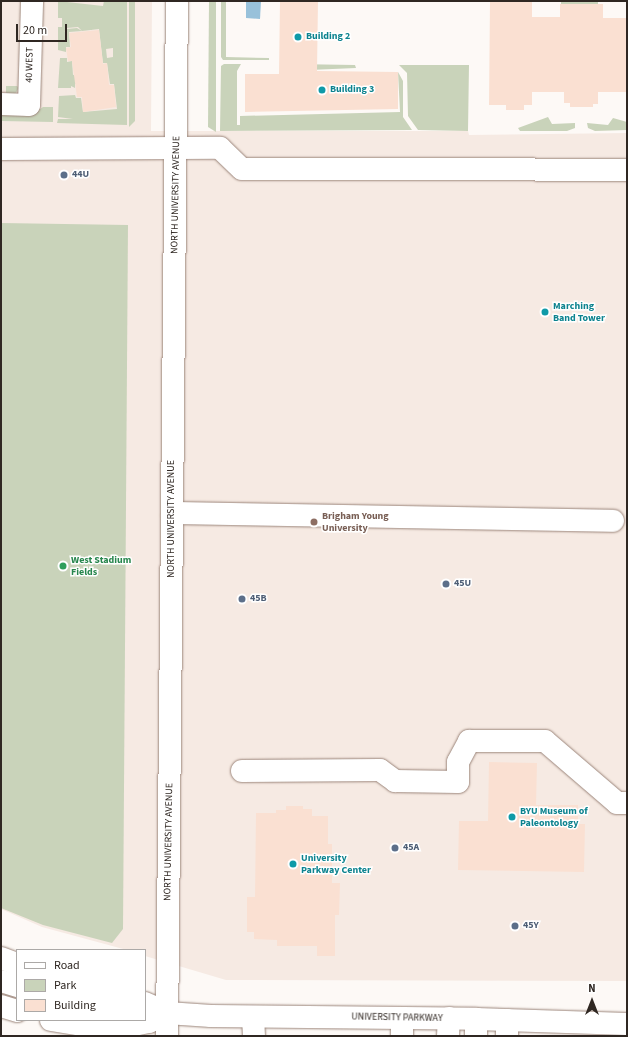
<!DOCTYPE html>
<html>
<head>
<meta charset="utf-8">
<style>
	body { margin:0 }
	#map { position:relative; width:628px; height:1037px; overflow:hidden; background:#fdf9f6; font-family:"Source Sans 3",sans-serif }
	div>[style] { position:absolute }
	.built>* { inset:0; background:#f6eae3 }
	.green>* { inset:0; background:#c9d3ba }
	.water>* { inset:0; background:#98c1da }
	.building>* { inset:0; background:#fae0d2 }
	.roads { filter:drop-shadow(0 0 1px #9c867b) drop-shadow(0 0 1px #9c867b) }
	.minor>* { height:22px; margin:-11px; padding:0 11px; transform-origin:11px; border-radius:11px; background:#fff }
	.major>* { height:22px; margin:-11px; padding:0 11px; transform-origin:11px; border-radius:11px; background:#fff }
	.highway>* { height:22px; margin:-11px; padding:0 11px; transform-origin:11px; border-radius:11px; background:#fff }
	.dots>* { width:11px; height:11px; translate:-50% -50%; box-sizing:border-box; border:2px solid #fff; border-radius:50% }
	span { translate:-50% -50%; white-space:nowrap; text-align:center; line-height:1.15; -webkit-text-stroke:3px #fff; paint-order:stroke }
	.culture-label { font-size:10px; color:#0d838f; font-weight:700 }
	.left { translate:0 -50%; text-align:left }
	.street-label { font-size:10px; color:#2f2722 }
	.service-label { font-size:10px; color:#4e5e75; font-weight:700 }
	.education-label { font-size:10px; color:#785e54; font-weight:700 }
	.leisure-label { font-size:10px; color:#27864d; font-weight:700 }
	.frame { position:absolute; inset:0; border:2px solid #2f2722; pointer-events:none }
	.legend { position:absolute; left:16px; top:949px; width:130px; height:72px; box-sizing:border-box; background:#fff; border:1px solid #aca9a7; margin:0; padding:5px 7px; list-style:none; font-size:12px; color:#2f2722 }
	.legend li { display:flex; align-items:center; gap:8px; height:20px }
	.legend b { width:20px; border:1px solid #aca9a7 }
	.north { position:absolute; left:572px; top:981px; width:40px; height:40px; -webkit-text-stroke:3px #fff; paint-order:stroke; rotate:0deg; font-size:11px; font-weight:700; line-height:16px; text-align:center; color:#2f2722 }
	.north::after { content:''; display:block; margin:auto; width:14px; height:18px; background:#2f2722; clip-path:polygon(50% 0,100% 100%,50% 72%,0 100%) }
	.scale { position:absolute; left:16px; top:24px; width:51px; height:18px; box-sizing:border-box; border:2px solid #2f2722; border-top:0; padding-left:5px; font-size:12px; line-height:14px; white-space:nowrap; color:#2f2722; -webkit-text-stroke:3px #fff; paint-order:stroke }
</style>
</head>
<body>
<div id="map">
	<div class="built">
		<div style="clip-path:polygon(1px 1px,152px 1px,151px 131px,468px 131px,469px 135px,627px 133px,627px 981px,226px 980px,145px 956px,145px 950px,127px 950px,42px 927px,1px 909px)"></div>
	</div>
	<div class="green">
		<div style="clip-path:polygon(evenodd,58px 1px,103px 6px,104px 1px,127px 1px,127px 125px,57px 123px,58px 119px,73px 119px,58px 117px,59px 96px,75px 95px,76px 98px,81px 98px,83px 112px,117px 109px,114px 84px,110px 84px,107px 63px,103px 63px,99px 29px,82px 31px,78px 27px,67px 28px,64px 32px,67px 29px,77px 28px,82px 31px,69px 32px,70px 47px,66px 47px,66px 52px,58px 50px,58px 27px,62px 27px,62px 18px,58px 18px,58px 1px,113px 48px,113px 57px,107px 58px,106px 49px,113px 48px)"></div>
		<div style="clip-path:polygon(129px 1px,135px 1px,135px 121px,129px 127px)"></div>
		<div style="clip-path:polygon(209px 1px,216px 1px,216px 132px,208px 127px)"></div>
		<div style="clip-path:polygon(221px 1px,226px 1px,226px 57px,269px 58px,269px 60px,223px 60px,221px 57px)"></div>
		<div style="clip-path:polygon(561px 1px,598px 1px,598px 4px,561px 4px)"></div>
		<div style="clip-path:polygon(60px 58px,67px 58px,67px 62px,72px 61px,73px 75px,78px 74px,79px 83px,75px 84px,75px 88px,71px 86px,71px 88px,58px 88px)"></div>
		<div style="clip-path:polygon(224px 64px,241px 64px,237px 71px,237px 125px,240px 125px,240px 116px,400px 112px,398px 72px,403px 81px,403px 117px,412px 130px,220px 131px,221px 66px)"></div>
		<div style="clip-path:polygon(293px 64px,355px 65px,356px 68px,286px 71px)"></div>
		<div style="clip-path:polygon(399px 65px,469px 65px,468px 131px,418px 130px,408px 116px,407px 73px)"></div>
		<div style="clip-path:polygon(6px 86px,17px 86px,19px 88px,15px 94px,6px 97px)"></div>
		<div style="clip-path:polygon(43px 107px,53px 107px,53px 122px,1px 121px,1px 115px,32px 115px)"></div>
		<div style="clip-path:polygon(548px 117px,552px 124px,575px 123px,575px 128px,567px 131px,520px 131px,518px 128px)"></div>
		<div style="clip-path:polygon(613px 118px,627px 122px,627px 130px,595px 131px,588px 128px,587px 123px,608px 125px)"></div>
		<div style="clip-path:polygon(1px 223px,128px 225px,123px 929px,112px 943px,43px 925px,1px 908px)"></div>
	</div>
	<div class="water">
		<div style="clip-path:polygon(246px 1px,261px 1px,260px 19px,246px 18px)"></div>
	</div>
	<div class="building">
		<div style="clip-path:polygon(280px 1px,318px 1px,317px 71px,398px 72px,398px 109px,245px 112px,245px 74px,279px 74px)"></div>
		<div style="clip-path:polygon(490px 1px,532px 1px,532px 17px,560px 17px,560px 4px,603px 4px,603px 18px,627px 18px,627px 92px,598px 92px,598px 104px,593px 104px,593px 107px,570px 107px,570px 103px,564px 103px,564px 92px,532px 92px,532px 105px,524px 105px,524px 110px,506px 110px,506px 105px,489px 105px)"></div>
		<div style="clip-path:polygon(99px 30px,103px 64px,107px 63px,109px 85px,114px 85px,116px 107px,83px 112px,82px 97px,77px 97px,72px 61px,68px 61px,66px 48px,71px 47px,69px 33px)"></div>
		<div style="clip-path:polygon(489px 762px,537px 763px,536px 805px,578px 805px,578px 824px,585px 824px,584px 872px,458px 870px,459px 821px,488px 821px)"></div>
		<div style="clip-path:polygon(286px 806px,303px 806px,303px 809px,312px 809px,312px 816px,328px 816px,328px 844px,332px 844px,332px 883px,340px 883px,339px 915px,335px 915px,335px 956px,317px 956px,317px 946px,277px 946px,277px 940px,254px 939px,254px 932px,247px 932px,247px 897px,255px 897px,256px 813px,276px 813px,276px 810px,286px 810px)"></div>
	</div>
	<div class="roads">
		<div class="minor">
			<div style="left:1px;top:104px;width:28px;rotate:2deg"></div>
			<div style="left:29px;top:105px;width:104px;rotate:-88.3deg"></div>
			<div style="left:1px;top:149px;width:219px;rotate:-0.3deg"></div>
			<div style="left:220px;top:148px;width:30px;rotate:44deg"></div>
			<div style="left:242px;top:169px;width:385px;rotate:0.1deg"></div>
			<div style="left:172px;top:513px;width:441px;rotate:1deg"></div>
			<div style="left:242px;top:771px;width:138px;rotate:-0.4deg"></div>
			<div style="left:380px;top:770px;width:19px;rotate:36deg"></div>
			<div style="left:395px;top:781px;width:63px;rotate:0.9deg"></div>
			<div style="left:458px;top:782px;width:20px;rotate:-90deg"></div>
			<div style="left:458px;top:762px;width:24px;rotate:-62deg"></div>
			<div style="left:469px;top:741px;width:76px"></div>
			<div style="left:545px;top:741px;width:95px;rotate:40.7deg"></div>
			<div style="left:617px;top:803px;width:10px"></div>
			<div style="left:1px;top:981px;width:17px;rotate:17deg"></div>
			<div style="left:253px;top:1017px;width:19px;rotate:87deg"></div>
			<div style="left:507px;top:1020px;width:16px;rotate:90deg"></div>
			<div style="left:402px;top:1036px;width:18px;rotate:-90deg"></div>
			<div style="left:448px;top:1036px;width:18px;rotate:-87deg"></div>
			<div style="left:476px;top:1036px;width:17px;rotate:-90deg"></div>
		</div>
		<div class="major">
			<div style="left:1px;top:958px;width:17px;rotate:21deg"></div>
			<div style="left:145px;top:1003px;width:24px;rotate:24deg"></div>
			<div style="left:167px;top:1013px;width:44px;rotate:3.9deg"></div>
			<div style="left:211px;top:1016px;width:265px;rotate:0.6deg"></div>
			<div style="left:476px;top:1019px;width:151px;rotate:1.9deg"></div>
			<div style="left:1px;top:1006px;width:17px;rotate:17deg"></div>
			<div style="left:51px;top:1020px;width:51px;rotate:9.1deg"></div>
			<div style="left:101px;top:1028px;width:19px"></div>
			<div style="left:120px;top:1028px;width:30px;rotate:-12deg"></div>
			<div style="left:149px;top:1022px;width:20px;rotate:-27deg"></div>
		</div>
		<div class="highway">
			<div style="left:167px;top:1036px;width:1035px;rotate:-89.45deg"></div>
		</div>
	</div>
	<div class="dots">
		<div style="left:298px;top:37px;background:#0f9aa8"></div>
		<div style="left:322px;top:90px;background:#0f9aa8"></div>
		<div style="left:64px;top:175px;background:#5c6f8a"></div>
		<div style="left:545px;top:312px;background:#0f9aa8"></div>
		<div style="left:314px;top:522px;background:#8d6e63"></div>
		<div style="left:63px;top:566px;background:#2e9e5b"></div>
		<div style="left:446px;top:584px;background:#5c6f8a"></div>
		<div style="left:242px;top:599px;background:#5c6f8a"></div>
		<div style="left:512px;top:817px;background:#0f9aa8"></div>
		<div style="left:395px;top:848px;background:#5c6f8a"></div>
		<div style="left:293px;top:864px;background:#0f9aa8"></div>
		<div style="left:515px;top:926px;background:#5c6f8a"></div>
	</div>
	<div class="culture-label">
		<span class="left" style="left:306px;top:37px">Building 2</span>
		<span class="left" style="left:330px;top:90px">Building 3</span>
		<span class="left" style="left:553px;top:312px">Marching<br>Band Tower</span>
		<span class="left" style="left:520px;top:817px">BYU Museum of<br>Paleontology</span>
		<span class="left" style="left:301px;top:864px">University<br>Parkway Center</span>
	</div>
	<div class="street-label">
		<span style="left:30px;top:65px;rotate:-89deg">40 WEST</span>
		<span style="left:176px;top:195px;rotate:-89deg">NORTH UNIVERSITY AVENUE</span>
		<span style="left:172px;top:519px;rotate:-90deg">NORTH UNIVERSITY AVENUE</span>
		<span style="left:169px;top:842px;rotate:-89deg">NORTH UNIVERSITY AVENUE</span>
		<span style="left:397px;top:1018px;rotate:1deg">UNIVERSITY PARKWAY</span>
	</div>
	<div class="service-label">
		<span class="left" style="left:72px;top:175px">44U</span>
		<span class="left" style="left:454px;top:584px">45U</span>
		<span class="left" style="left:250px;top:599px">45B</span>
		<span class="left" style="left:403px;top:848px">45A</span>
		<span class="left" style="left:523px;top:926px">45Y</span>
	</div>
	<div class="education-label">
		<span class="left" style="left:322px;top:522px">Brigham Young<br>University</span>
	</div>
	<div class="leisure-label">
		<span class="left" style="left:71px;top:566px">West Stadium<br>Fields</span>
	</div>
	<div class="frame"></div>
	<ul class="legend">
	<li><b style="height:5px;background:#fff"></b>Road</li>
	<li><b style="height:11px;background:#c9d3ba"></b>Park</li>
	<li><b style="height:11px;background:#fae0d2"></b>Building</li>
	</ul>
	<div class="north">N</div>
	<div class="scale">20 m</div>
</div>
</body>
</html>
